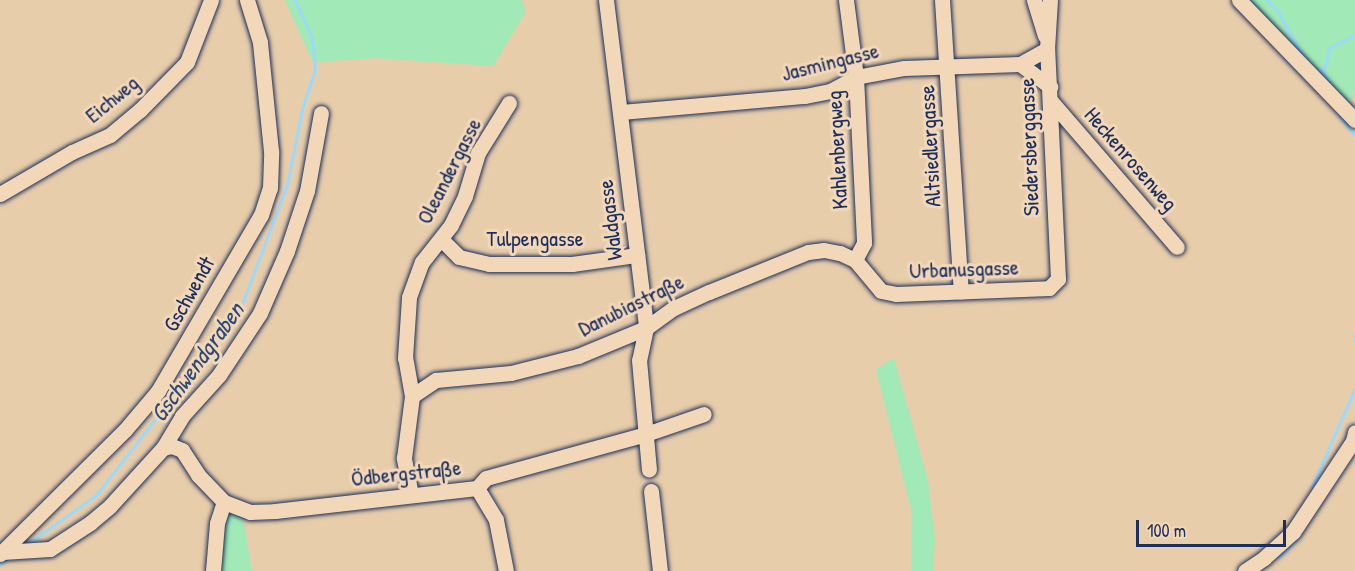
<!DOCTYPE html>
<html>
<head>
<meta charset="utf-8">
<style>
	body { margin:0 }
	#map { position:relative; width:1355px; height:571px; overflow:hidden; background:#e8cdaa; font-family:"Patrick Hand",sans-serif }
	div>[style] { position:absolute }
	.green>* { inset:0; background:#a1e9b7 }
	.stream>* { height:3px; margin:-1.5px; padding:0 1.5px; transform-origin:1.5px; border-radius:1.5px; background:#9adafc }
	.roads { filter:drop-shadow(0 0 2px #1b2f5e) drop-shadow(0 0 2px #1b2f5e) }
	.minor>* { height:15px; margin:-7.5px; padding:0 7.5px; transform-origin:7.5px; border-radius:7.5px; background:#f2d7b9 }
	span { translate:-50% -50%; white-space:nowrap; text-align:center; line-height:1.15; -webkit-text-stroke:6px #f2d7b9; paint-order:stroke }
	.street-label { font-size:22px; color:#1b2f5e }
	.water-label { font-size:24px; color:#2e4976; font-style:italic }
	.scale { position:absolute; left:1136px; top:520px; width:150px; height:27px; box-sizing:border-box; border:3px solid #1b2f5e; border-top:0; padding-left:8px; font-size:18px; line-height:21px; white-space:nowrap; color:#1b2f5e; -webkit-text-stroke:4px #f2d7b9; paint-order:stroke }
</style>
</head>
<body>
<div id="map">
	<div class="green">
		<div style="clip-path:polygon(285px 0,522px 0,526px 11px,493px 66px,378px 58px,313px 62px)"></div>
		<div style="clip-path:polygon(1241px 0,1355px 0,1355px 88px,1349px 111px)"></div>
		<div style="clip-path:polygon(894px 358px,928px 480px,935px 539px,933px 571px,911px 571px,911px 509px,876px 369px)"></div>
		<div style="clip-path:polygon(232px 512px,243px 516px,252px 571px,217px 571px,225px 516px)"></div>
	</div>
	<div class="stream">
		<div style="left:1267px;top:0;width:14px;rotate:45deg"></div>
		<div style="left:1277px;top:10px;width:53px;rotate:60.5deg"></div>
		<div style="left:1321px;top:69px;width:25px;rotate:58deg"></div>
		<div style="left:1324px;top:70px;width:23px;rotate:-77deg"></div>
		<div style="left:1329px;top:48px;width:29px;rotate:-27deg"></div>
		<div style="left:1339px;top:114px;width:27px;rotate:54deg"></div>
		<div style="left:1355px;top:334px;width:7px;rotate:90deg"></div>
		<div style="left:1312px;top:486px;width:107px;rotate:-66.3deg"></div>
		<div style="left:26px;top:545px;width:86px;rotate:-35.5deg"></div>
		<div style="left:96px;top:495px;width:232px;rotate:-52deg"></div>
		<div style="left:239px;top:312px;width:136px;rotate:-69.3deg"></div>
		<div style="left:287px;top:185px;width:77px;rotate:-78.8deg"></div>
		<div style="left:302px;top:109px;width:41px;rotate:-71.6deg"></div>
		<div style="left:315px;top:70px;width:32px;rotate:-95deg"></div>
		<div style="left:312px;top:38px;width:42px;rotate:-114.1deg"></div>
		<div style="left:1279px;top:557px;width:27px;rotate:-45deg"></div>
		<div style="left:0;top:564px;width:11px;rotate:-34deg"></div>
	</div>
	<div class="roads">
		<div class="minor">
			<div style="left:606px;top:0;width:330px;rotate:83deg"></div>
			<div style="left:646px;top:328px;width:33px;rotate:102deg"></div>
			<div style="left:639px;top:360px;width:110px;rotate:84.8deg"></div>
			<div style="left:846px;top:0;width:78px;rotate:82.6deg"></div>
			<div style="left:856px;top:77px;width:166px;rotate:87.2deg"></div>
			<div style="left:864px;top:243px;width:19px;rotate:118deg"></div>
			<div style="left:942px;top:0;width:292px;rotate:86.3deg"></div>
			<div style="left:1034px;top:0;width:37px;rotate:73deg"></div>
			<div style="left:1239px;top:0;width:167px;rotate:46deg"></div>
			<div style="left:1020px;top:64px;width:38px;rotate:37deg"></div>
			<div style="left:1050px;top:100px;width:194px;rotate:49.2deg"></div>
			<div style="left:621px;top:112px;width:185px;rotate:-5deg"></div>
			<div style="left:805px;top:96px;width:25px;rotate:-11deg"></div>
			<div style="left:830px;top:91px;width:30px;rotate:-28deg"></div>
			<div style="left:856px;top:77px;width:49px;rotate:-10.6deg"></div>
			<div style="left:904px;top:68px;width:116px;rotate:-2deg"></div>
			<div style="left:1020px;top:64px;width:31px;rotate:-29deg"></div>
			<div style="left:0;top:194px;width:83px;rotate:-30.3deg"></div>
			<div style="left:72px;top:152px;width:42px;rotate:-24.1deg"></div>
			<div style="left:110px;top:135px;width:39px;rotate:-40deg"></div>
			<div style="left:140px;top:110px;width:67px;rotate:-45.6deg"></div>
			<div style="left:187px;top:62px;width:66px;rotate:-68.8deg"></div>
			<div style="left:441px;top:239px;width:25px;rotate:45deg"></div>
			<div style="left:459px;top:257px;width:31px;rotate:13deg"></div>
			<div style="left:489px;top:264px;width:83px"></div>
			<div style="left:572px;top:264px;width:66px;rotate:-7.9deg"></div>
			<div style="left:412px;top:396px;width:39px;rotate:-100deg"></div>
			<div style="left:405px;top:358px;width:61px;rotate:-86.2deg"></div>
			<div style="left:409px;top:297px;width:37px;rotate:-70deg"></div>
			<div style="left:422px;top:262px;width:47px;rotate:-51.9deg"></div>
			<div style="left:451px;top:225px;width:32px;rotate:-64deg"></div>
			<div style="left:465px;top:196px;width:45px;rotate:-73.2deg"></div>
			<div style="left:478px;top:153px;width:59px;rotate:-58.2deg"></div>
			<div style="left:163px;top:448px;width:9px;rotate:-13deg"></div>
			<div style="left:172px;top:446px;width:11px;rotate:22deg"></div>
			<div style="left:182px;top:450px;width:30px;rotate:57deg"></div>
			<div style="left:198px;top:475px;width:37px;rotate:46deg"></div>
			<div style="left:224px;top:502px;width:28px;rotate:21deg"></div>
			<div style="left:250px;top:512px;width:25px;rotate:-2deg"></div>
			<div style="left:275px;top:511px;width:203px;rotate:-6.5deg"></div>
			<div style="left:477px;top:488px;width:13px;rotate:-48deg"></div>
			<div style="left:486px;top:478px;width:166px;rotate:-15.4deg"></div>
			<div style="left:646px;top:434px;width:61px;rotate:-19deg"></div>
			<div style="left:477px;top:488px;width:37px;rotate:59deg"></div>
			<div style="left:496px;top:520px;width:52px;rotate:78.9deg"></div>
			<div style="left:651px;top:491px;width:81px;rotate:83.6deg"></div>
			<div style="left:411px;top:495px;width:38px;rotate:-101deg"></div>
			<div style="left:404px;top:458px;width:63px;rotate:-82.6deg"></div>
			<div style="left:412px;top:396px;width:29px;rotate:-34deg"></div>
			<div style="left:436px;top:380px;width:75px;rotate:-5.3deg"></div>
			<div style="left:511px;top:373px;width:69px;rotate:-14.2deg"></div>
			<div style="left:578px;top:356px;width:74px;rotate:-22.4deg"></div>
			<div style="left:646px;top:328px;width:34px;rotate:-36deg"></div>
			<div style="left:674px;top:308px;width:38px;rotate:-25deg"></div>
			<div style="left:709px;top:292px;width:107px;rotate:-22deg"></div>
			<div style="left:808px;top:252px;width:16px;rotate:-7deg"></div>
			<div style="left:824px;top:250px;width:16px;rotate:11deg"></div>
			<div style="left:840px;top:253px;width:17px;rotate:25deg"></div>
			<div style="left:855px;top:260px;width:40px;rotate:50deg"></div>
			<div style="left:881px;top:291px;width:15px;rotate:11deg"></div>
			<div style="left:896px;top:294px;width:153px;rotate:-2.2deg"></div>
			<div style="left:1049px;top:288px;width:13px;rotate:-45deg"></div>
			<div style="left:1058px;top:279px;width:230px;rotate:-92.7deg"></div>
			<div style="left:1047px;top:49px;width:49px;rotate:-86.5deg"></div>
			<div style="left:2px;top:552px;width:48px;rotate:-3.6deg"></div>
			<div style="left:50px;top:549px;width:48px;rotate:-33deg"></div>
			<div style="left:90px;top:523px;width:26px;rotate:-40deg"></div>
			<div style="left:110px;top:506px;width:79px;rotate:-47.6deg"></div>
			<div style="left:163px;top:448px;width:37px;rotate:-59deg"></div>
			<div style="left:182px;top:416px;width:55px;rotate:-47.9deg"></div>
			<div style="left:219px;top:375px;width:74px;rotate:-56.5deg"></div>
			<div style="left:260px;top:313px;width:68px;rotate:-66.5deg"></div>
			<div style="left:287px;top:251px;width:63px;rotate:-71.6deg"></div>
			<div style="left:307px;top:191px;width:79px;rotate:-79.8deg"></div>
			<div style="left:0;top:554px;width:176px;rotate:-44.8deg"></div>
			<div style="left:125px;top:430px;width:51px;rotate:-49.8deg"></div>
			<div style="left:158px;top:391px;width:204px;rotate:-59.7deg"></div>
			<div style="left:261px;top:215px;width:28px;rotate:-72deg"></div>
			<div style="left:270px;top:188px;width:37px;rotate:-88deg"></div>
			<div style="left:271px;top:151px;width:110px;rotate:-95.8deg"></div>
			<div style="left:260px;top:42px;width:44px;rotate:-107.2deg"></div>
			<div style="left:213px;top:571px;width:48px;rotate:-85.2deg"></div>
			<div style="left:217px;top:523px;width:22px;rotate:-72deg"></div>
			<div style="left:1245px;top:571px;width:23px;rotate:-34deg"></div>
			<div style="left:1264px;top:558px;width:39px;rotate:-42deg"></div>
			<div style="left:1293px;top:532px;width:109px;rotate:-56.6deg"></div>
			<div style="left:1353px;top:441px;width:9px;rotate:-77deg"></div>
		</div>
	</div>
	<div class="street-label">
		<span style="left:830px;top:62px;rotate:-14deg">Jasmingasse</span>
		<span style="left:112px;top:99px;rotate:-39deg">Eichweg</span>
		<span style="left:930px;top:146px;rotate:-93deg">Altsiedlergasse</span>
		<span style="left:1029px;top:147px;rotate:-92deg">Siedersberggasse</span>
		<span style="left:837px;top:150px;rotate:-93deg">Kahlenbergweg</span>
		<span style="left:1131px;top:159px;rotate:49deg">Heckenrosenweg</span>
		<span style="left:449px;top:171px;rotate:-63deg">Oleandergasse</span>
		<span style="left:610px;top:220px;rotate:-97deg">Waldgasse</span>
		<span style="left:535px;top:239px">Tulpengasse</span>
		<span style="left:964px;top:269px;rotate:-2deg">Urbanusgasse</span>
		<span style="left:189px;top:294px;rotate:-61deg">Gschwendt</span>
		<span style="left:631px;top:305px;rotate:-26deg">Danubiastraße</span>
		<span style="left:406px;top:473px;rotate:-6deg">Ödbergstraße</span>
	</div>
	<div class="water-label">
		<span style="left:197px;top:362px;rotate:-54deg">Gschwendgraben</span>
	</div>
	<div class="scale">100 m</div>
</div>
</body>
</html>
